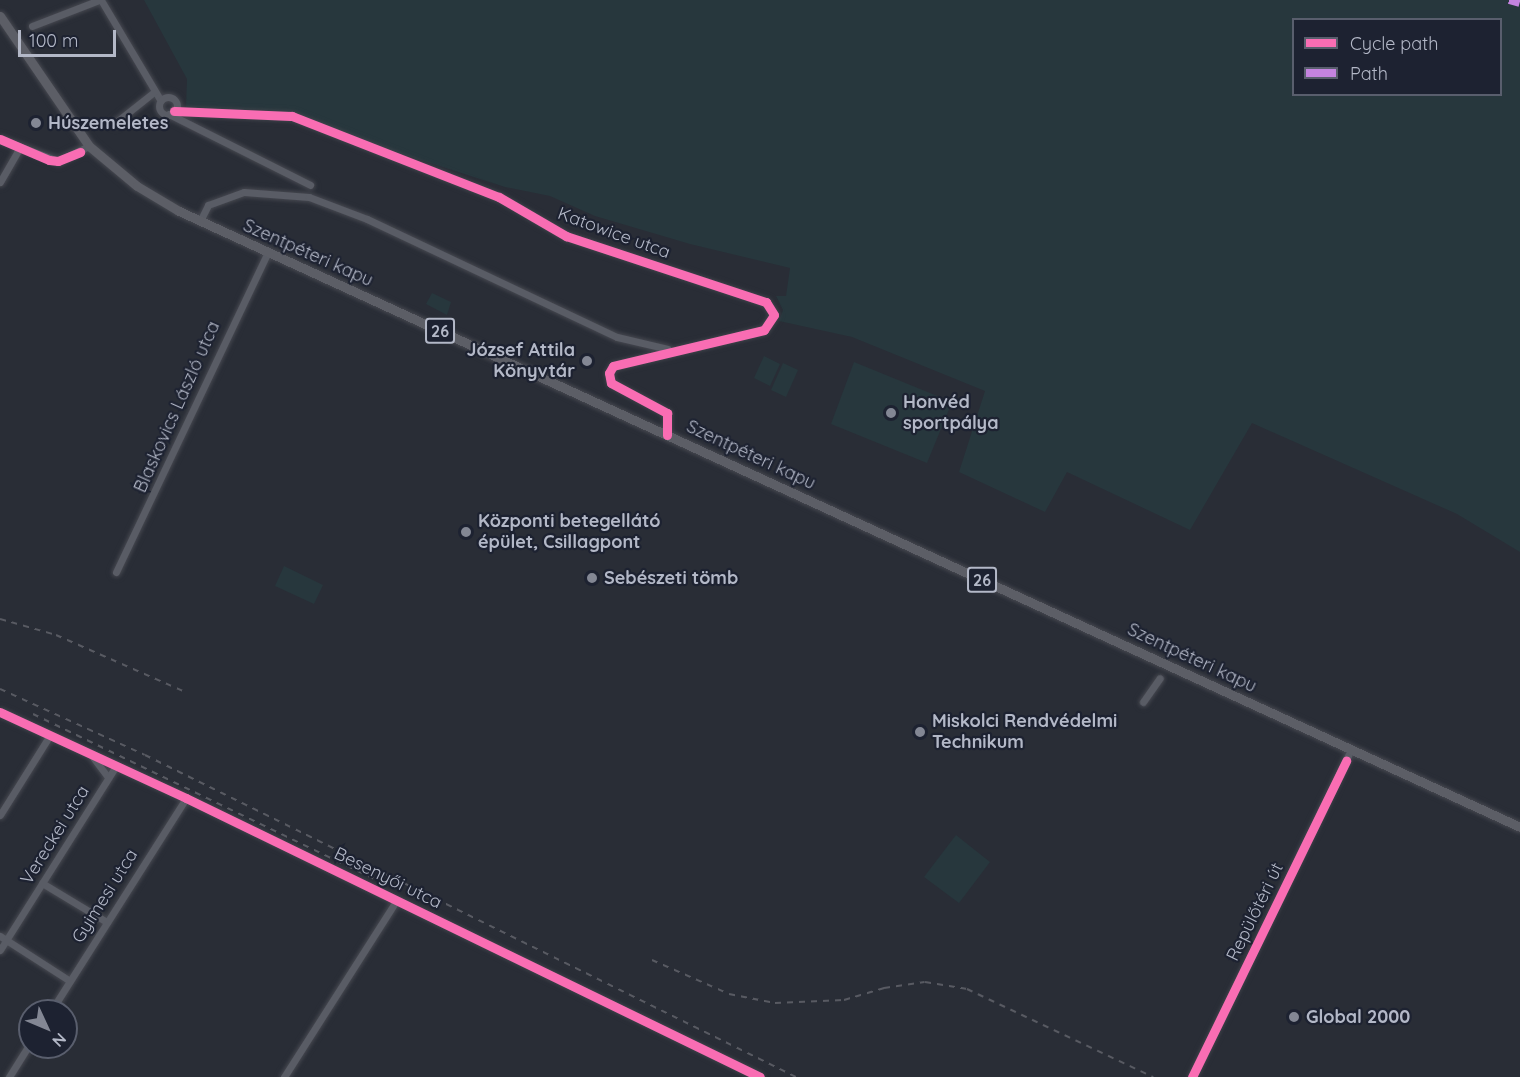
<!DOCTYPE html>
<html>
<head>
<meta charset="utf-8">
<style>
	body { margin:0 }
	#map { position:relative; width:1520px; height:1077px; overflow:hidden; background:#292d36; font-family:Quicksand,sans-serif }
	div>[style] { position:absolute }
	.green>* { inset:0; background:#27373d }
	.roads { filter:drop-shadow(0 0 2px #464850) drop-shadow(0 0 2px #464850) }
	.minor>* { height:7px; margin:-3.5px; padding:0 3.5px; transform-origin:3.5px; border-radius:3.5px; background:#595c65 }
	.minor>.ring { margin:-3.5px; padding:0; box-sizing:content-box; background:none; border:7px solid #595c65; border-radius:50% }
	.major>* { height:9px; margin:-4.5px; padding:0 4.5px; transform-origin:4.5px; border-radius:4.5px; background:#5c5e66 }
	.rail>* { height:2px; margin-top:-1px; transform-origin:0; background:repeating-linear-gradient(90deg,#585a62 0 6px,transparent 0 12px) }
	.quiet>* { height:8px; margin-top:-4px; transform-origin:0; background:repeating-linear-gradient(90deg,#c483df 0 15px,transparent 0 23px) }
	.cycleway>* { height:9px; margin:-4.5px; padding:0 4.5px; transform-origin:4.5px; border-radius:4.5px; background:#f96db3 }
	.dots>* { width:16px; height:16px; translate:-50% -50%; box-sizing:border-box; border:3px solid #1d2231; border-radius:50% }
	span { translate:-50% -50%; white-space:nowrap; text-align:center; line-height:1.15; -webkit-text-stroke:4.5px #1d2231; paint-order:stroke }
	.shield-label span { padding:2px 4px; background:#1d2231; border:2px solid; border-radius:4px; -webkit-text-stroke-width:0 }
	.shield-label { font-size:16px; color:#b3b8c7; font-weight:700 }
	.poi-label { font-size:18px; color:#b3b8c7; font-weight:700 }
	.left { translate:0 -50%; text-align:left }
	.right { translate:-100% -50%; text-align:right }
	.street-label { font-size:18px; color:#b3b8c7 }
	.legend { position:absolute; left:1292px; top:18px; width:210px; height:78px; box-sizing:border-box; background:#1d2231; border:2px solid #595e6d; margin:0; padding:8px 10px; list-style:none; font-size:18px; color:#b3b8c7 }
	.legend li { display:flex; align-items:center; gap:12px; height:30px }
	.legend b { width:30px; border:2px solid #595e6d }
	.north { position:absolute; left:18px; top:999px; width:60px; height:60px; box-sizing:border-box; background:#1d2231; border:2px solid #595e6d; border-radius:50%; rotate:134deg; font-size:16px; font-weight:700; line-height:24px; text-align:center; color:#b3b8c7 }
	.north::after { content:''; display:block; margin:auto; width:21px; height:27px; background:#838794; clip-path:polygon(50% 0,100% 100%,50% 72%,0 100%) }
	.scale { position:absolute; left:18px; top:30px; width:98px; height:27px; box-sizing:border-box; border:3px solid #b3b8c7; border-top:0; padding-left:8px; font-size:18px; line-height:21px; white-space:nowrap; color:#b3b8c7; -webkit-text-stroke:4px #1d2231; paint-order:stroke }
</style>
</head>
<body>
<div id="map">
	<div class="green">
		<div style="clip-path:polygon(evenodd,144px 0,1520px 0,1520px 552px,1457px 514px,1252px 423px,1190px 530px,1067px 472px,1045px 512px,959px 472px,985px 391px,852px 337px,779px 321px,783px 310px,776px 296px,786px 296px,790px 268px,690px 244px,595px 216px,550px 196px,505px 187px,265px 110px,186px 107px,187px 79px,144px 0,1294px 20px,1500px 20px,1500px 94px,1294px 94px,1294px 20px)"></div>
		<div style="clip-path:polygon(432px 293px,451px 302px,447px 315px,426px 304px)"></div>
		<div style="clip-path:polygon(764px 356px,780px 364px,770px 386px,754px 378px)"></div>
		<div style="clip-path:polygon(854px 362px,952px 402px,927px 463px,831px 424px)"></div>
		<div style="clip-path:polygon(783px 363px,798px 370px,786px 397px,771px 390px)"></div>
		<div style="clip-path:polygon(284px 566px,323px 585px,314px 604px,275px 586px)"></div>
		<div style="clip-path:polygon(956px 835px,990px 862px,959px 903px,924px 877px)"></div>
	</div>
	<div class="roads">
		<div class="minor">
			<div style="left:101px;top:0;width:117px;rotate:59.3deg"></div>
			<div style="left:32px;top:26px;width:72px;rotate:-21.2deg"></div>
			<div class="ring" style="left:159px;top:97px;width:11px;height:11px"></div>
			<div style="left:174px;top:111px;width:118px;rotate:2.4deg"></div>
			<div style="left:292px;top:116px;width:222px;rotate:21.4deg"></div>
			<div style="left:499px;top:197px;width:78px;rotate:30.2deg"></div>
			<div style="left:566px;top:236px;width:211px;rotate:18.3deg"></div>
			<div style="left:766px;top:302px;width:15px;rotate:58deg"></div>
			<div style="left:774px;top:315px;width:18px;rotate:124deg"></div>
			<div style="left:764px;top:330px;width:155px;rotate:166.6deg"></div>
			<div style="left:613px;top:366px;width:8px;rotate:120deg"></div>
			<div style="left:609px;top:373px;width:10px;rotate:79deg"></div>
			<div style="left:611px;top:383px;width:64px;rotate:28.2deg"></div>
			<div style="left:667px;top:413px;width:22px;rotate:90deg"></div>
			<div style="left:169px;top:114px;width:158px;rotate:26.7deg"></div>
			<div style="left:115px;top:123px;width:50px;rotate:-38.5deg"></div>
			<div style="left:0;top:139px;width:62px;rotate:20.8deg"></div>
			<div style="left:58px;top:161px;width:34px;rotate:-26deg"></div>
			<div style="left:0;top:182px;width:38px;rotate:-60deg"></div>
			<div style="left:200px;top:221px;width:18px;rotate:-63deg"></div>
			<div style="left:208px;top:205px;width:38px;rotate:-20deg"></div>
			<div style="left:244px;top:192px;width:65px;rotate:4.4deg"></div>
			<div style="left:309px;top:197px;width:62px;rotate:20.8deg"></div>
			<div style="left:367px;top:219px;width:276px;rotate:25.3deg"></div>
			<div style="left:617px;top:337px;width:52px;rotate:13.2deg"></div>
			<div style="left:116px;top:572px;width:352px;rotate:-64.6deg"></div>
			<div style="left:1143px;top:702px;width:29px;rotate:-55deg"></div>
			<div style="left:0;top:712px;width:205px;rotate:24.8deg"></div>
			<div style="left:186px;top:798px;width:638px;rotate:25.92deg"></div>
			<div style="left:92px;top:756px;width:26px;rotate:53deg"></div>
			<div style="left:0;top:815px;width:94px;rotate:-58deg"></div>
			<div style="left:42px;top:883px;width:76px;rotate:31deg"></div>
			<div style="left:0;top:936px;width:83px;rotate:32.7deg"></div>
			<div style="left:0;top:950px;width:218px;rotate:-57.8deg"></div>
			<div style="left:51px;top:1011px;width:252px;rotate:-57.6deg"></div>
			<div style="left:9px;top:1077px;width:40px;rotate:-58deg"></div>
			<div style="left:284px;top:1077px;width:209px;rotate:-57.5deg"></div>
			<div style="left:1192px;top:1077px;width:364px;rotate:-64.1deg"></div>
		</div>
		<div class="major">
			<div style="left:0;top:16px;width:158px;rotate:55.6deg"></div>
			<div style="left:89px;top:146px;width:62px;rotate:39.8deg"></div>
			<div style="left:137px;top:186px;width:49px;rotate:30.8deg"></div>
			<div style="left:179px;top:211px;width:1476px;rotate:24.67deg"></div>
		</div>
	</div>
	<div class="rail">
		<div style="left:0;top:619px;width:58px;rotate:15.9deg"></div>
		<div style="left:56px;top:635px;width:141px;rotate:23.8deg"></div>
		<div style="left:0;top:689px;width:159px;rotate:24.5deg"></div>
		<div style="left:145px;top:755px;width:726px;rotate:26.32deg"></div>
		<div style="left:33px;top:714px;width:392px;rotate:25.8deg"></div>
		<div style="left:652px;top:960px;width:84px;rotate:23.8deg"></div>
		<div style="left:729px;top:994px;width:47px;rotate:11.1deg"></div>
		<div style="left:775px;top:1003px;width:69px;rotate:-2.5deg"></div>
		<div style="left:844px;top:1000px;width:42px;rotate:-16.7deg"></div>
		<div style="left:884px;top:988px;width:41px;rotate:-8.3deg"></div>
		<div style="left:925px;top:982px;width:43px;rotate:9.5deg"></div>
		<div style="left:967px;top:989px;width:206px;rotate:25.3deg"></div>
	</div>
	<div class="quiet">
		<div style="left:1509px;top:0;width:11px;rotate:15deg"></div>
	</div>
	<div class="cycleway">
		<div style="left:174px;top:111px;width:118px;rotate:2.4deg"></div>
		<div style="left:292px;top:116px;width:222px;rotate:21.4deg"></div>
		<div style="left:499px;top:197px;width:78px;rotate:30.2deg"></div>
		<div style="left:566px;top:236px;width:211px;rotate:18.3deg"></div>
		<div style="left:766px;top:302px;width:15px;rotate:58deg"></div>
		<div style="left:774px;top:315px;width:18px;rotate:124deg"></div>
		<div style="left:764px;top:330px;width:155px;rotate:166.6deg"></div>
		<div style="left:613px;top:366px;width:8px;rotate:120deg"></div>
		<div style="left:609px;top:373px;width:10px;rotate:79deg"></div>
		<div style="left:611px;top:383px;width:64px;rotate:28.2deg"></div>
		<div style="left:667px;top:413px;width:22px;rotate:90deg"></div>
		<div style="left:0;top:139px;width:53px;rotate:23.2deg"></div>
		<div style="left:49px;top:160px;width:9px;rotate:6deg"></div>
		<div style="left:58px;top:161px;width:24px;rotate:-22deg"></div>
		<div style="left:0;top:712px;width:205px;rotate:24.8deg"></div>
		<div style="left:186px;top:798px;width:638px;rotate:25.92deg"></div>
		<div style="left:1192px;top:1077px;width:352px;rotate:-64deg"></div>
	</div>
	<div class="dots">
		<div style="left:36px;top:123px;background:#838794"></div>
		<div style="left:587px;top:361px;background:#838794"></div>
		<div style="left:891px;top:413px;background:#838794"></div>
		<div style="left:466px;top:532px;background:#838794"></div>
		<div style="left:592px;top:578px;background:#838794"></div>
		<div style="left:920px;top:732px;background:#838794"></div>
		<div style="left:1294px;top:1017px;background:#838794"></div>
	</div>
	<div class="shield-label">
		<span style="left:440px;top:331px">26</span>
		<span style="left:982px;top:580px">26</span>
	</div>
	<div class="poi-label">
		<span class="left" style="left:48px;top:123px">Húszemeletes</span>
		<span class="right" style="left:575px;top:361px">József Attila<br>Könyvtár</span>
		<span class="left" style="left:903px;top:413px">Honvéd<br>sportpálya</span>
		<span class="left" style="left:478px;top:532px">Központi betegellátó<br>épület, Csillagpont</span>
		<span class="left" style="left:604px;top:578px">Sebészeti tömb</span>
		<span class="left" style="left:932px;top:732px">Miskolci Rendvédelmi<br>Technikum</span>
		<span class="left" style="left:1306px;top:1017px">Global 2000</span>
	</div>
	<div class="street-label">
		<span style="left:614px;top:233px;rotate:20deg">Katowice utca</span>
		<span style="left:308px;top:253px;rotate:24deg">Szentpéteri kapu</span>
		<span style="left:177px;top:407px;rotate:-66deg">Blaskovics László utca</span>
		<span style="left:751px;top:455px;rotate:25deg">Szentpéteri kapu</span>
		<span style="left:1192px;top:658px;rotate:25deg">Szentpéteri kapu</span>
		<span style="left:55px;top:835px;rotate:-58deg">Vereckei utca</span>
		<span style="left:388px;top:878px;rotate:26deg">Besenyői utca</span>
		<span style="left:105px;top:896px;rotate:-58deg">Gyimesi utca</span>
		<span style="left:1255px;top:912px;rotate:-64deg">Repülőtéri út</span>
	</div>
	<ul class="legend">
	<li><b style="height:8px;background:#f96db3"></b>Cycle path</li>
	<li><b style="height:8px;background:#c483df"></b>Path</li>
	</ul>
	<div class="north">N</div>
	<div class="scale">100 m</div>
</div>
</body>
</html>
